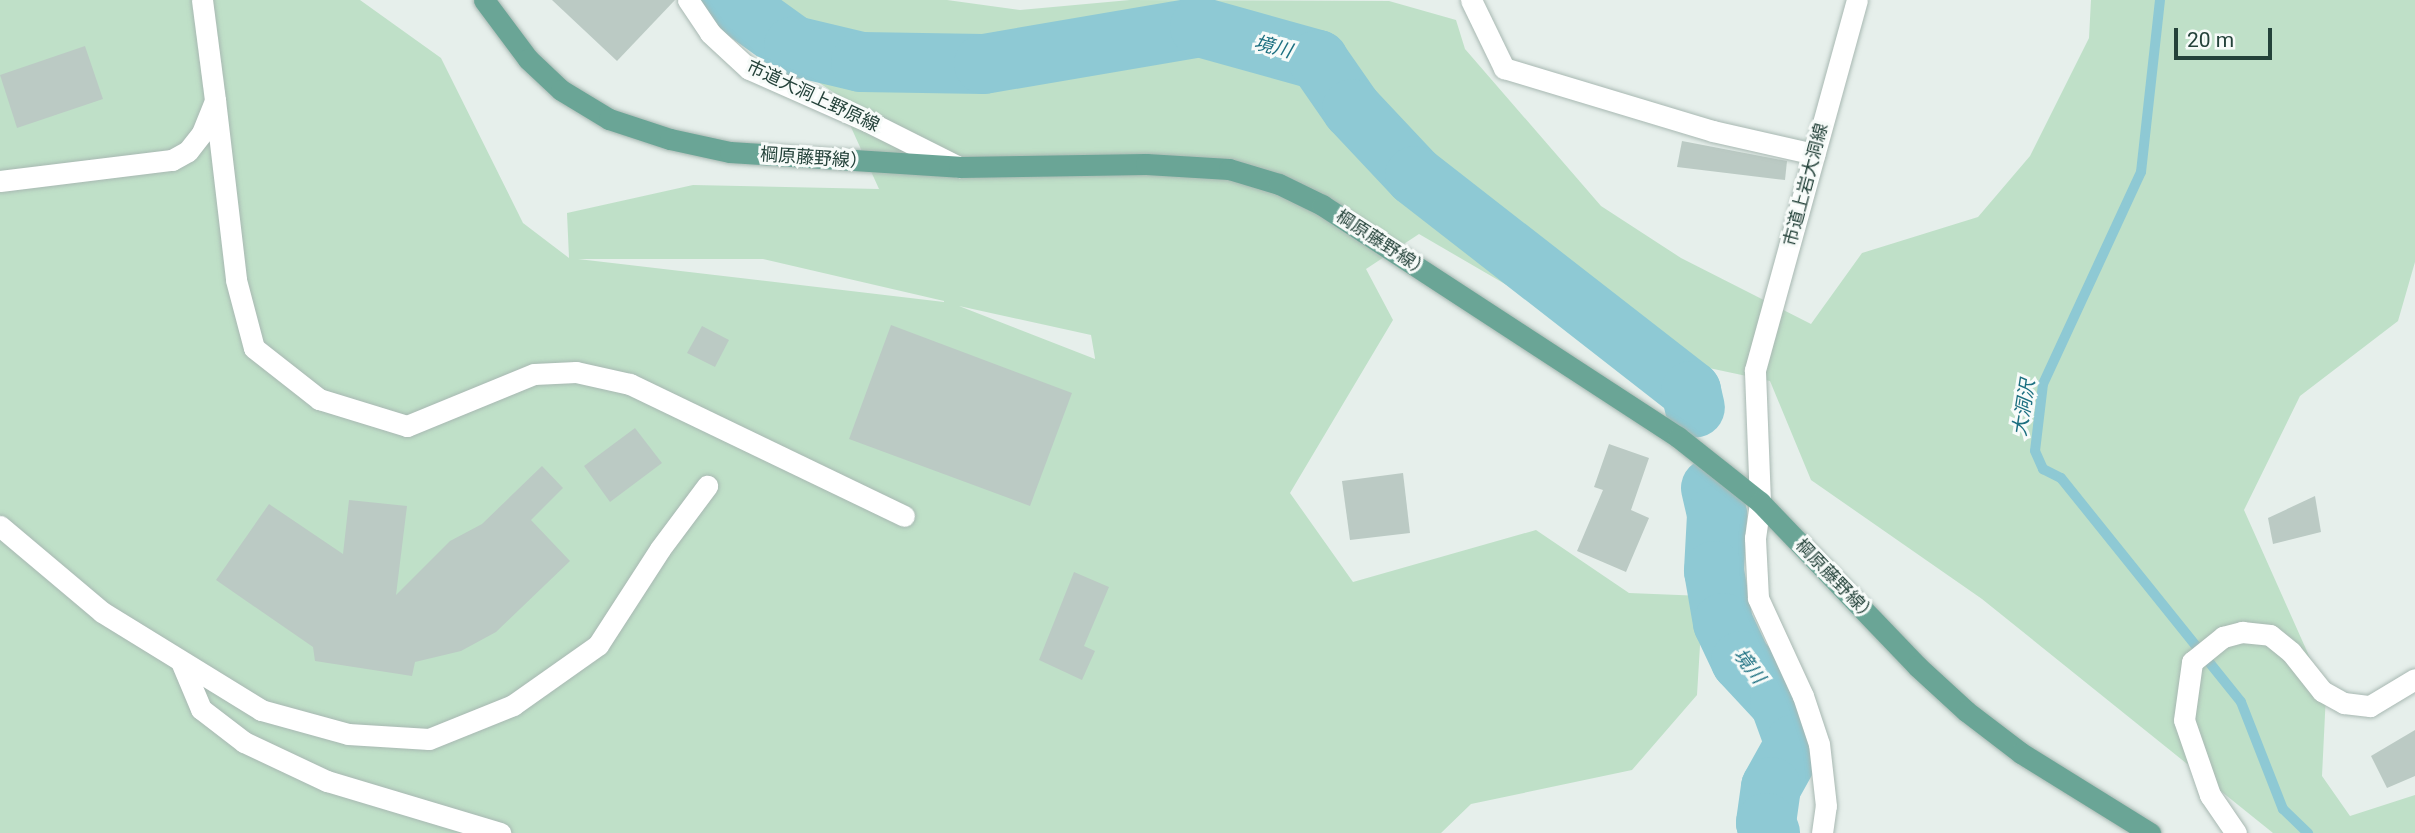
<!DOCTYPE html>
<html>
<head>
<meta charset="utf-8">
<style>
	body { margin:0 }
	#map { position:relative; width:2415px; height:833px; overflow:hidden; background:#e6efeb; font-family:Roboto,"Noto Sans JP",sans-serif }
	div>[style] { position:absolute }
	.green>* { inset:0; background:#bfe0c8 }
	.stream>* { height:10px; margin:-5px; padding:0 5px; transform-origin:5px; border-radius:5px; background:#8ec9d4 }
	.river>* { height:60px; margin:-30px; padding:0 30px; transform-origin:30px; border-radius:30px; background:#8ec9d4 }
	.building>* { inset:0; background:#bbcac4 }
	.roads { filter:drop-shadow(0 0 2px #a8b8b2) drop-shadow(0 0 2px #a8b8b2) }
	.minor>* { height:21px; margin:-10.5px; padding:0 10.5px; transform-origin:10.5px; border-radius:10.5px; background:#fff }
	.major>* { height:21px; margin:-10.5px; padding:0 10.5px; transform-origin:10.5px; border-radius:10.5px; background:#6aa596 }
	span { translate:-50% -50%; white-space:nowrap; text-align:center; line-height:1.15; -webkit-text-stroke:6px #f7fbf9; paint-order:stroke }
	.street-label { font-size:18px; color:#24423a }
	.water-label { font-size:19px; color:#1c6f80; font-style:italic }
	.scale { position:absolute; left:2174px; top:28px; width:98px; height:32px; box-sizing:border-box; border:4px solid #24423a; border-top:0; padding-left:9px; font-size:21px; line-height:24px; white-space:nowrap; color:#24423a; -webkit-text-stroke:5px #f7fbf9; paint-order:stroke }
</style>
</head>
<body>
<div id="map">
	<div class="green">
		<div style="clip-path:polygon(evenodd,0 0,360px 0,441px 58px,523px 223px,569px 258px,567px 213px,693px 185px,879px 189px,836px 94px,695px 0,947px 0,1020px 10px,1130px 0,1389px 1px,1456px 20px,1465px 49px,1601px 206px,1681px 258px,1811px 324px,1862px 253px,1978px 217px,2030px 156px,2089px 38px,2091px 0,2415px 0,2415px 262px,2398px 321px,2300px 396px,2244px 510px,2326px 694px,2322px 776px,2350px 816px,2415px 795px,2415px 833px,2273px 833px,1982px 599px,1811px 480px,1770px 381px,1615px 348px,1419px 234px,1366px 269px,1393px 320px,1290px 493px,1353px 582px,1536px 530px,1629px 593px,1703px 596px,1697px 695px,1632px 770px,1471px 804px,1441px 833px,0 833px,0 0,763px 259px,944px 301px,944px 302px,578px 259px,763px 259px,0 0,959px 306px,1091px 335px,1095px 358px,1095px 359px,959px 306px)"></div>
	</div>
	<div class="stream">
		<div style="left:2160px;top:0;width:173px;rotate:96.3deg"></div>
		<div style="left:2141px;top:172px;width:234px;rotate:114.8deg"></div>
		<div style="left:2043px;top:384px;width:67px;rotate:96.8deg"></div>
		<div style="left:2035px;top:451px;width:20px;rotate:66deg"></div>
		<div style="left:2043px;top:469px;width:20px;rotate:27deg"></div>
		<div style="left:2061px;top:478px;width:287px;rotate:51.2deg"></div>
		<div style="left:2241px;top:702px;width:115px;rotate:68.6deg"></div>
		<div style="left:2283px;top:809px;width:35px;rotate:44deg"></div>
	</div>
	<div class="river">
		<div style="left:730px;top:0;width:79px;rotate:35.7deg"></div>
		<div style="left:794px;top:46px;width:69px;rotate:13.4deg"></div>
		<div style="left:861px;top:62px;width:123px;rotate:0.9deg"></div>
		<div style="left:984px;top:64px;width:219px;rotate:-9.7deg"></div>
		<div style="left:1200px;top:27px;width:123px;rotate:15.6deg"></div>
		<div style="left:1318px;top:60px;width:60px;rotate:55.2deg"></div>
		<div style="left:1352px;top:109px;width:92px;rotate:46.8deg"></div>
		<div style="left:1415px;top:176px;width:350px;rotate:37.9deg"></div>
		<div style="left:1691px;top:391px;width:17px;rotate:77deg"></div>
		<div style="left:1711px;top:488px;width:28px;rotate:77deg"></div>
		<div style="left:1717px;top:515px;width:56px;rotate:93.1deg"></div>
		<div style="left:1714px;top:571px;width:53px;rotate:80.2deg"></div>
		<div style="left:1723px;top:623px;width:42px;rotate:64.7deg"></div>
		<div style="left:1741px;top:661px;width:57px;rotate:47.1deg"></div>
		<div style="left:1780px;top:703px;width:44px;rotate:69.9deg"></div>
		<div style="left:1795px;top:744px;width:49px;rotate:119.2deg"></div>
		<div style="left:1771px;top:787px;width:36px;rotate:98deg"></div>
		<div style="left:1766px;top:823px;width:11px;rotate:68deg"></div>
	</div>
	<div class="building">
		<div style="clip-path:polygon(552px 0,675px 0,617px 61px)"></div>
		<div style="clip-path:polygon(85px 46px,103px 99px,17px 128px,0 75px)"></div>
		<div style="clip-path:polygon(1682px 141px,1787px 161px,1785px 180px,1677px 167px)"></div>
		<div style="clip-path:polygon(891px 325px,1072px 393px,1030px 506px,849px 439px)"></div>
		<div style="clip-path:polygon(702px 326px,729px 340px,715px 367px,687px 353px)"></div>
		<div style="clip-path:polygon(635px 428px,662px 463px,610px 502px,584px 466px)"></div>
		<div style="clip-path:polygon(1609px 444px,1649px 458px,1631px 510px,1649px 518px,1626px 572px,1577px 551px,1603px 490px,1594px 487px)"></div>
		<div style="clip-path:polygon(542px 466px,563px 488px,531px 520px,570px 561px,496px 632px,461px 651px,415px 662px,412px 676px,315px 661px,313px 647px,216px 580px,269px 504px,343px 554px,349px 500px,407px 506px,396px 595px,450px 541px,482px 524px)"></div>
		<div style="clip-path:polygon(1403px 473px,1410px 533px,1350px 540px,1342px 481px)"></div>
		<div style="clip-path:polygon(2315px 496px,2321px 532px,2273px 544px,2268px 518px)"></div>
		<div style="clip-path:polygon(1074px 572px,1109px 587px,1084px 646px,1095px 651px,1082px 680px,1039px 660px)"></div>
		<div style="clip-path:polygon(2415px 730px,2415px 776px,2387px 788px,2371px 756px)"></div>
	</div>
	<div class="roads">
		<div class="minor">
			<div style="left:688px;top:0;width:40px;rotate:56deg"></div>
			<div style="left:710px;top:33px;width:53px;rotate:42.7deg"></div>
			<div style="left:749px;top:69px;width:129px;rotate:23.8deg"></div>
			<div style="left:867px;top:121px;width:103px;rotate:26.6deg"></div>
			<div style="left:1471px;top:0;width:76px;rotate:64.1deg"></div>
			<div style="left:1504px;top:68px;width:218px;rotate:16.8deg"></div>
			<div style="left:1713px;top:131px;width:104px;rotate:12.8deg"></div>
			<div style="left:215px;top:100px;width:181px;rotate:83.3deg"></div>
			<div style="left:236px;top:280px;width:70px;rotate:75.2deg"></div>
			<div style="left:254px;top:348px;width:83px;rotate:38.1deg"></div>
			<div style="left:319px;top:399px;width:92px;rotate:17.1deg"></div>
			<div style="left:407px;top:426px;width:137px;rotate:-22.3deg"></div>
			<div style="left:534px;top:374px;width:42px;rotate:-2.7deg"></div>
			<div style="left:576px;top:372px;width:55px;rotate:12.5deg"></div>
			<div style="left:630px;top:384px;width:304px;rotate:25.7deg"></div>
			<div style="left:0;top:181px;width:173px;rotate:-7deg"></div>
			<div style="left:172px;top:160px;width:18px;rotate:-29deg"></div>
			<div style="left:188px;top:151px;width:23px;rotate:-52deg"></div>
			<div style="left:202px;top:133px;width:35px;rotate:-68deg"></div>
			<div style="left:215px;top:100px;width:101px;rotate:-97.4deg"></div>
			<div style="left:0;top:526px;width:133px;rotate:40.1deg"></div>
			<div style="left:102px;top:612px;width:187px;rotate:31.6deg"></div>
			<div style="left:261px;top:710px;width:90px;rotate:15.4deg"></div>
			<div style="left:348px;top:734px;width:81px;rotate:3.5deg"></div>
			<div style="left:429px;top:739px;width:91px;rotate:-22deg"></div>
			<div style="left:513px;top:705px;width:104px;rotate:-35.2deg"></div>
			<div style="left:598px;top:645px;width:114px;rotate:-57.1deg"></div>
			<div style="left:660px;top:549px;width:79px;rotate:-53.3deg"></div>
			<div style="left:182px;top:664px;width:49px;rotate:67.1deg"></div>
			<div style="left:201px;top:709px;width:54px;rotate:37.5deg"></div>
			<div style="left:244px;top:742px;width:92px;rotate:25.2deg"></div>
			<div style="left:327px;top:781px;width:181px;rotate:16.7deg"></div>
			<div style="left:1822px;top:833px;width:27px;rotate:-82deg"></div>
			<div style="left:1826px;top:806px;width:62px;rotate:-96.4deg"></div>
			<div style="left:1819px;top:744px;width:51px;rotate:-108.4deg"></div>
			<div style="left:1803px;top:696px;width:108px;rotate:-114.7deg"></div>
			<div style="left:1758px;top:598px;width:60px;rotate:-92.9deg"></div>
			<div style="left:1755px;top:538px;width:36px;rotate:-82deg"></div>
			<div style="left:1760px;top:502px;width:132px;rotate:-92.2deg"></div>
			<div style="left:1755px;top:370px;width:384px;rotate:-74.6deg"></div>
			<div style="left:2236px;top:833px;width:46px;rotate:-124.4deg"></div>
			<div style="left:2210px;top:795px;width:79px;rotate:-109.1deg"></div>
			<div style="left:2184px;top:720px;width:59px;rotate:-82.1deg"></div>
			<div style="left:2192px;top:662px;width:40px;rotate:-39deg"></div>
			<div style="left:2223px;top:637px;width:20px;rotate:-15deg"></div>
			<div style="left:2242px;top:632px;width:28px;rotate:6deg"></div>
			<div style="left:2270px;top:635px;width:27px;rotate:39deg"></div>
			<div style="left:2291px;top:652px;width:50px;rotate:51.5deg"></div>
			<div style="left:2322px;top:691px;width:25px;rotate:29deg"></div>
			<div style="left:2344px;top:703px;width:26px;rotate:7deg"></div>
			<div style="left:2370px;top:706px;width:52px;rotate:-31deg"></div>
		</div>
		<div class="major">
			<div style="left:484px;top:0;width:74px;rotate:53.3deg"></div>
			<div style="left:528px;top:59px;width:45px;rotate:43.2deg"></div>
			<div style="left:561px;top:90px;width:56px;rotate:31.1deg"></div>
			<div style="left:609px;top:119px;width:64px;rotate:18.2deg"></div>
			<div style="left:670px;top:139px;width:61px;rotate:12.2deg"></div>
			<div style="left:730px;top:152px;width:229px;rotate:3.7deg"></div>
			<div style="left:959px;top:167px;width:187px;rotate:-0.9deg"></div>
			<div style="left:1146px;top:164px;width:83px;rotate:3.4deg"></div>
			<div style="left:1229px;top:169px;width:52px;rotate:16.7deg"></div>
			<div style="left:1279px;top:184px;width:48px;rotate:26deg"></div>
			<div style="left:1322px;top:205px;width:425px;rotate:33.1deg"></div>
			<div style="left:1678px;top:437px;width:105px;rotate:38.4deg"></div>
			<div style="left:1760px;top:502px;width:227px;rotate:46.2deg"></div>
			<div style="left:1917px;top:666px;width:67px;rotate:42.6deg"></div>
			<div style="left:1966px;top:711px;width:69px;rotate:37.4deg"></div>
			<div style="left:2021px;top:753px;width:152px;rotate:31.8deg"></div>
		</div>
	</div>
	<div class="street-label">
		<span style="left:813px;top:96px;rotate:25deg">市道大洞上野原線</span>
		<span style="left:814px;top:158px;rotate:4deg">棡原藤野線）</span>
		<span style="left:1806px;top:185px;rotate:-75deg">市道上岩大洞線</span>
		<span style="left:1383px;top:244px;rotate:33deg">棡原藤野線）</span>
		<span style="left:1836px;top:581px;rotate:46deg">棡原藤野線）</span>
	</div>
	<div class="water-label">
		<span style="left:1273px;top:47px;rotate:15deg">境川</span>
		<span style="left:2024px;top:408px;rotate:-81deg">大洞沢</span>
		<span style="left:1749px;top:666px;rotate:53deg">境川</span>
	</div>
	<div class="scale">20 m</div>
</div>
</body>
</html>
